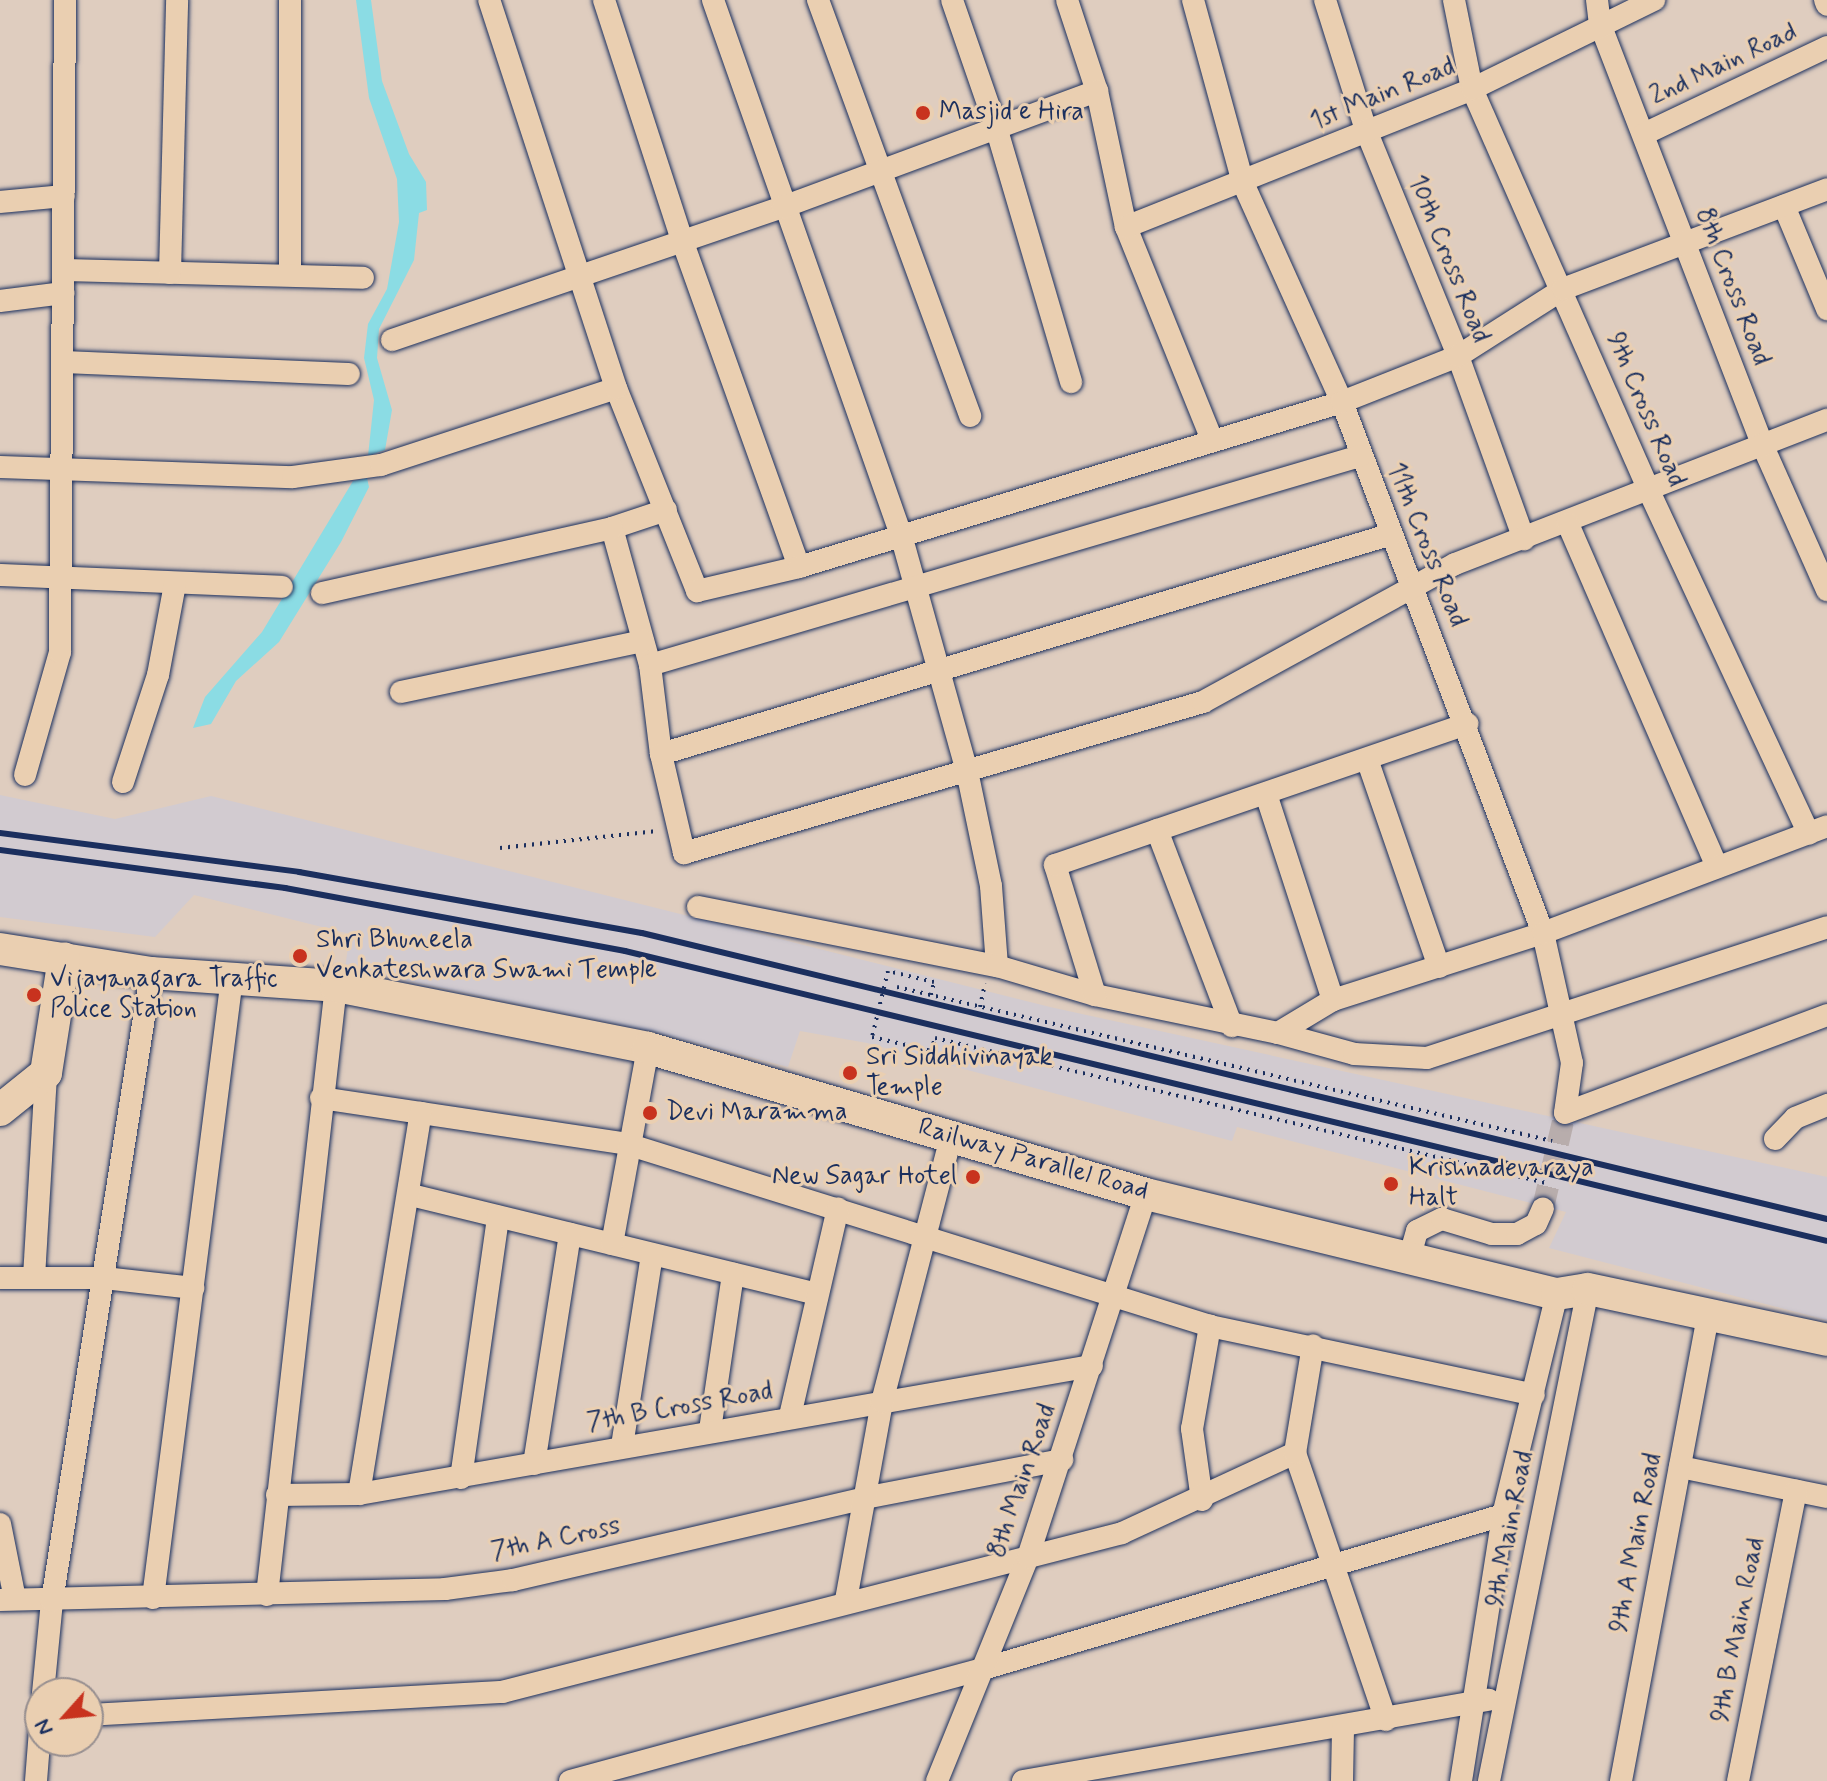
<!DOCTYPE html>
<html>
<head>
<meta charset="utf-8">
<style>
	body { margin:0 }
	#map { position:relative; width:1827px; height:1781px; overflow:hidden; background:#dfcdbf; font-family:Mynerve,sans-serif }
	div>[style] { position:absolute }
	.built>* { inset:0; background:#d2cbd0 }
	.water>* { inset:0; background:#8bdce4 }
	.street-tunnel>* { height:22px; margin-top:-11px; transform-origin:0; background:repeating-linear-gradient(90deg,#b8adac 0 22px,transparent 0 33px) }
	.path>* { height:4px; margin-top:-2px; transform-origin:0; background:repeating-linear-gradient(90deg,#1b2f5e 0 2px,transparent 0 8px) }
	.roads { filter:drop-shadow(0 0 2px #1b2f5e) drop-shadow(0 0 2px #1b2f5e) }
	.street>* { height:22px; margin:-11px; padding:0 11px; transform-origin:11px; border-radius:11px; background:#eacfb1 }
	.secondary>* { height:32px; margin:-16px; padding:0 16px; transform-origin:16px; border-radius:16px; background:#eacfb1 }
	.rail>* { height:6px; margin:-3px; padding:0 3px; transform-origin:3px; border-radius:3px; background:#1b2f5e }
	.dots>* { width:22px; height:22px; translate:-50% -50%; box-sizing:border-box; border:4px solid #eacfb1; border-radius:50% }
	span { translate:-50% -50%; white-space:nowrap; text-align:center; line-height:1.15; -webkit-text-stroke:6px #eacfb1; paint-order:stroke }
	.street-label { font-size:26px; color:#1b2f5e }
	.poi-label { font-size:26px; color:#1b2f5e }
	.left { translate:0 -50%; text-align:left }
	.right { translate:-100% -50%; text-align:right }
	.north { position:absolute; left:24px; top:1677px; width:80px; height:80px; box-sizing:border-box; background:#eacfb1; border:2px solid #978f90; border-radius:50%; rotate:243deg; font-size:22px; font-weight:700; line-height:32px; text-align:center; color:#1b2f5e }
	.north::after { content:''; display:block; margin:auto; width:28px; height:36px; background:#c8321e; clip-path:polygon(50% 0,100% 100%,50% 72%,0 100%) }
</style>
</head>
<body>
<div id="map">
	<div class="built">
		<div style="clip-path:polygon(0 795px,115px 819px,211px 796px,1050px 1007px,1827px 1177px,1827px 1320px,1549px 1248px,1566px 1212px,1237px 1127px,1232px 1141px,867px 1043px,800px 1031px,788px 1067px,652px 1031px,345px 968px,350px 934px,194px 895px,155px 937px,0 917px)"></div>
	</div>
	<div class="water">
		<div style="clip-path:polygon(356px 0,371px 0,382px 81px,409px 154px,426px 182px,427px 210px,419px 213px,414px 260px,379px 329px,377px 358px,392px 410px,385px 450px,368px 456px,374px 400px,364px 358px,368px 324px,387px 289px,399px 222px,397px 179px,369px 98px)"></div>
		<div style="clip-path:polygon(367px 478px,369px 487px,341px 542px,279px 642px,236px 681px,211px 724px,193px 728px,205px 697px,262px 632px,353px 481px)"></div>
	</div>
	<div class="street-tunnel">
		<div style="left:1543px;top:1208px;width:98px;rotate:-77deg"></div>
	</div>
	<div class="path">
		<div style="left:500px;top:848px;width:158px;rotate:-6.2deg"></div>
		<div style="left:897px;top:987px;width:673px;rotate:13.23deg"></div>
		<div style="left:931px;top:995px;width:13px;rotate:-77deg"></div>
		<div style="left:934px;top:982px;width:47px;rotate:-166.6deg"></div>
		<div style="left:888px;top:971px;width:68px;rotate:103.6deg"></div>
		<div style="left:872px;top:1037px;width:61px;rotate:13.3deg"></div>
		<div style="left:931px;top:1051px;width:14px;rotate:-73deg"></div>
		<div style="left:935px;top:1038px;width:628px;rotate:13.35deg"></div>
		<div style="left:980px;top:1007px;width:24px;rotate:-78deg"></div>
	</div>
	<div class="roads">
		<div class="street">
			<div style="left:290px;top:0;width:274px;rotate:90deg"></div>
			<div style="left:604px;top:0;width:252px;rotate:72deg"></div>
			<div style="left:682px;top:240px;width:347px;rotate:70.3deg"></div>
			<div style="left:713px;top:0;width:567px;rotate:70.64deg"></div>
			<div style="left:901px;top:535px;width:245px;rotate:74.4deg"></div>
			<div style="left:967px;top:771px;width:117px;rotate:78.2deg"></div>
			<div style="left:991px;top:886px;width:80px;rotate:85.7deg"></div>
			<div style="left:818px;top:0;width:443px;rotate:69.9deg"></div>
			<div style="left:952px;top:0;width:134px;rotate:70.9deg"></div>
			<div style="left:996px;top:127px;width:266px;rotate:73.6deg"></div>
			<div style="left:1067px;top:0;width:96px;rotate:71.8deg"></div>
			<div style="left:1097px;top:91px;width:139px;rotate:78deg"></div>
			<div style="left:1126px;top:227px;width:230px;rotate:68deg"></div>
			<div style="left:1193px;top:0;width:190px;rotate:74.7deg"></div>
			<div style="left:1243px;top:183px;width:240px;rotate:65.7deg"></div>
			<div style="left:1342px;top:402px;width:568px;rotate:69.27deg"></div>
			<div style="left:1543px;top:933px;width:133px;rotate:77.4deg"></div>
			<div style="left:1572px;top:1063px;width:50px;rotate:98deg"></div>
			<div style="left:1325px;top:0;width:136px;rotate:72.5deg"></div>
			<div style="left:1366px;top:130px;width:244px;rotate:67.8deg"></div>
			<div style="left:1458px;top:356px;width:195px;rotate:70.2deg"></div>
			<div style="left:1454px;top:0;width:91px;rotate:78.6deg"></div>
			<div style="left:1472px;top:89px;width:439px;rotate:66.2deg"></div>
			<div style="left:1649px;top:491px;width:378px;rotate:65deg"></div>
			<div style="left:1597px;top:0;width:24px;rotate:83deg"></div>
			<div style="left:1600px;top:24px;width:450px;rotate:68.9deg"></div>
			<div style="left:1762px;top:444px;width:160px;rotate:66deg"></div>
			<div style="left:1825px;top:0;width:5px;rotate:68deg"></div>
			<div style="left:1644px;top:134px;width:203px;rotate:-25.4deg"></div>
			<div style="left:0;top:202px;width:64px;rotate:-5.4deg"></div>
			<div style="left:1784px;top:206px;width:112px;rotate:67.3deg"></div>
			<div style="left:1126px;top:227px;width:373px;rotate:-21.7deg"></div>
			<div style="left:1472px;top:89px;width:203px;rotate:-26.1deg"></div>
			<div style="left:65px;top:270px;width:298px;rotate:1.5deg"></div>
			<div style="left:170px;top:273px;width:273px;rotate:-88.5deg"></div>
			<div style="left:0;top:301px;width:64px;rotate:-7.2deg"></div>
			<div style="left:392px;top:340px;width:413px;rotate:-18.8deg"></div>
			<div style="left:783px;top:207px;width:335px;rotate:-20.3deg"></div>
			<div style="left:63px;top:362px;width:286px;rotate:2.4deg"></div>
			<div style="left:616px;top:388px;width:219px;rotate:68.2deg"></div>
			<div style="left:697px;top:591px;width:105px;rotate:-13.2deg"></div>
			<div style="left:799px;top:567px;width:568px;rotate:-16.9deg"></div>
			<div style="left:1342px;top:402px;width:125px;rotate:-21.6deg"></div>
			<div style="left:1458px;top:356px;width:125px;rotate:-32.5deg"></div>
			<div style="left:1563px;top:289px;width:282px;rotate:-20.7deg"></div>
			<div style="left:0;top:467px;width:293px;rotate:2deg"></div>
			<div style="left:293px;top:477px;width:89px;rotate:-7.8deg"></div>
			<div style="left:381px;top:465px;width:247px;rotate:-18.1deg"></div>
			<div style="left:616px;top:388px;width:408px;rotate:-108.1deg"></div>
			<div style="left:666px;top:510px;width:57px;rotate:161.6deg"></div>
			<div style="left:612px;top:528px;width:142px;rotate:74.5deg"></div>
			<div style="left:650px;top:665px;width:90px;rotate:83deg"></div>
			<div style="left:661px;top:754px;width:102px;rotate:76.9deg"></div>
			<div style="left:684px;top:853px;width:541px;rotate:-16.22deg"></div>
			<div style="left:1203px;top:702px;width:287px;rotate:-28.7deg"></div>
			<div style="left:1455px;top:564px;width:399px;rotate:-21.2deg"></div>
			<div style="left:1568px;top:524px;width:374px;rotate:66.5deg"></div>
			<div style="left:0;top:575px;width:282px;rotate:2.4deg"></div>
			<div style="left:322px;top:593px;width:297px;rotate:-12.6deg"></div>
			<div style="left:650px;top:665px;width:740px;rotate:-16.4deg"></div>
			<div style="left:401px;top:692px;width:247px;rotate:-11.9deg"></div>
			<div style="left:661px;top:754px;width:763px;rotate:-16.75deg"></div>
			<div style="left:1367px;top:759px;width:220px;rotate:70.9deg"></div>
			<div style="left:25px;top:775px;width:128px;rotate:-74.1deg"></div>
			<div style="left:60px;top:652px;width:652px;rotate:-89.56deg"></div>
			<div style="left:123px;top:782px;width:113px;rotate:-71.9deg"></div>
			<div style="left:158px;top:675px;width:93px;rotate:-79.4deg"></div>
			<div style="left:1266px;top:794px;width:217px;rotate:72deg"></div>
			<div style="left:1157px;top:830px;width:210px;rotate:69.1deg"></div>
			<div style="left:698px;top:907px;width:305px;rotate:11.2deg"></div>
			<div style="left:997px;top:966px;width:102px;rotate:16.5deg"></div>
			<div style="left:1095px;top:995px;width:187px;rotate:11.7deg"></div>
			<div style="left:1278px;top:1033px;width:79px;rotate:15.4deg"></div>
			<div style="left:1354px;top:1054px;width:73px;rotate:3.1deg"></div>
			<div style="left:1427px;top:1058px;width:421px;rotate:-18.1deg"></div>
			<div style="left:1095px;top:995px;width:136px;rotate:-107.1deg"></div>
			<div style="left:1055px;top:865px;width:436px;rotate:-18.9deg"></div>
			<div style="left:1278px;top:1033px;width:64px;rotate:-31deg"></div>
			<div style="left:1333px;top:1000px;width:220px;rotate:-17.7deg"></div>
			<div style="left:1543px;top:933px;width:303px;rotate:-20.6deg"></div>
			<div style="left:321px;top:1098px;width:309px;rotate:8.5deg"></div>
			<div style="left:627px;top:1144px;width:611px;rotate:17.34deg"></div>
			<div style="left:1210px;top:1326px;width:331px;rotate:12deg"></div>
			<div style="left:1565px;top:1113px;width:280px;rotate:-20.5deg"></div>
			<div style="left:1775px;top:1139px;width:29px;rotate:-46deg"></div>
			<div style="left:1795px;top:1118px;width:35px;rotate:-22deg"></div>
			<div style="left:411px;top:1195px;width:418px;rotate:13.7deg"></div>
			<div style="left:612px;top:1244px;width:199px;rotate:-79.6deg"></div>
			<div style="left:1409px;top:1259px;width:29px;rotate:-74deg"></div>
			<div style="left:1417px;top:1231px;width:28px;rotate:-26deg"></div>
			<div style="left:1442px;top:1219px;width:52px;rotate:16.7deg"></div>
			<div style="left:1492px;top:1234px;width:25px"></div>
			<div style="left:1517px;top:1234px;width:21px;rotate:-28deg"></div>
			<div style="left:1536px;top:1224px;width:17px;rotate:-66deg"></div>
			<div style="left:34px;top:1277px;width:204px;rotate:-86.6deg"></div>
			<div style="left:0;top:1278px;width:104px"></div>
			<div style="left:104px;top:1278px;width:90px;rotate:6.4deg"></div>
			<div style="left:790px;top:1416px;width:213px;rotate:-77deg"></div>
			<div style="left:710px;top:1430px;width:158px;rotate:-81.6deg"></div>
			<div style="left:622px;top:1446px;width:194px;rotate:-81.1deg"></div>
			<div style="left:1295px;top:1453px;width:282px;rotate:71.2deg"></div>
			<div style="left:534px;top:1464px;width:233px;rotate:-81.1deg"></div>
			<div style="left:1680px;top:1467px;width:150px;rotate:11.5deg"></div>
			<div style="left:461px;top:1478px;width:264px;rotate:-81.9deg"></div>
			<div style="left:359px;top:1494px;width:386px;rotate:-80.8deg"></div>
			<div style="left:277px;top:1495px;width:82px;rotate:-0.7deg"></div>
			<div style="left:359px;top:1494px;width:744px;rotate:-9.91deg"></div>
			<div style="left:1202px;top:1500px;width:72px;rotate:-98deg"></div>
			<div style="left:1192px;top:1429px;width:105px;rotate:-80.1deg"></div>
			<div style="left:0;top:1524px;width:76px;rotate:78.7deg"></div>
			<div style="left:267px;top:1595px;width:613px;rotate:-83.54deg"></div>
			<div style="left:153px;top:1598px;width:625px;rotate:-82.74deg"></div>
			<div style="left:0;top:1600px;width:445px;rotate:-1.4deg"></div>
			<div style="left:445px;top:1589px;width:69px;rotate:-7.5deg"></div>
			<div style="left:513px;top:1580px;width:360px;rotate:-13.1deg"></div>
			<div style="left:864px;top:1498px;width:202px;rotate:-10.9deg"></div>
			<div style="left:846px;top:1600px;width:201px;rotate:-79.7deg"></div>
			<div style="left:882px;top:1402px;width:274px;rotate:-75.4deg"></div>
			<div style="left:43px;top:1693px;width:92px;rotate:-84.4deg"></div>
			<div style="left:52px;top:1601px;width:636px;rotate:-81.04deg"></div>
			<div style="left:88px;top:1715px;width:415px;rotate:-3.2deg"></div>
			<div style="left:502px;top:1692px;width:640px;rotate:-14.38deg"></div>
			<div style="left:1122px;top:1533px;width:191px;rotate:-24.8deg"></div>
			<div style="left:1295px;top:1453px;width:109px;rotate:-80.5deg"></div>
			<div style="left:36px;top:1781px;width:51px;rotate:-85.5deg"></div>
			<div style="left:570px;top:1781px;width:428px;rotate:-15.2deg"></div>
			<div style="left:983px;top:1669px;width:542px;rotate:-16.5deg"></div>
			<div style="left:937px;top:1781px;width:242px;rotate:-67.9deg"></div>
			<div style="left:1028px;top:1557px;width:382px;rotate:-72deg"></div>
			<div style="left:1023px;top:1781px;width:473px;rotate:-9.9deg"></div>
			<div style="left:1342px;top:1781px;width:53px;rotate:-88.9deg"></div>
			<div style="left:1461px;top:1781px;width:269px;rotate:-81deg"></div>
			<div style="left:1503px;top:1515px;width:228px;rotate:-76.3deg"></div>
			<div style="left:1489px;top:1781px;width:502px;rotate:-78.62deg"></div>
			<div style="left:1621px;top:1781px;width:474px;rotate:-79.4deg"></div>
			<div style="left:1738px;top:1781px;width:296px;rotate:-78.7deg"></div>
		</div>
		<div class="secondary">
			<div style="left:0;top:949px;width:153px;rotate:9deg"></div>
			<div style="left:151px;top:973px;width:185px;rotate:4deg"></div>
			<div style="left:336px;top:986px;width:318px;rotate:11.2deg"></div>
			<div style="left:648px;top:1048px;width:519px;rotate:16.34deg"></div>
			<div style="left:1146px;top:1194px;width:423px;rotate:13.7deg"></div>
			<div style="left:1557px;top:1294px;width:31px;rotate:-9deg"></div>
			<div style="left:1588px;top:1289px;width:244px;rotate:12deg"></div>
			<div style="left:0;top:1110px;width:59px;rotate:-38.8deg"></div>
			<div style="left:46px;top:1073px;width:116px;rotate:-81.1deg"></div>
		</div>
	</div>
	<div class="rail">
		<div style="left:0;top:833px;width:302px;rotate:7.4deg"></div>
		<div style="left:299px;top:872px;width:348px;rotate:10.1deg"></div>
		<div style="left:642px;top:933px;width:1219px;rotate:13.57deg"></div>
		<div style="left:0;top:850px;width:288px;rotate:7.6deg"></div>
		<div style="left:285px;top:888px;width:346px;rotate:10.5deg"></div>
		<div style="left:625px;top:951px;width:1236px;rotate:13.56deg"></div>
	</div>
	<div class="dots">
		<div style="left:923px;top:113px;background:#c8321e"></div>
		<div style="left:300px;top:956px;background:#c8321e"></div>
		<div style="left:34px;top:995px;background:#c8321e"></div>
		<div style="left:850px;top:1073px;background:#c8321e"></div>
		<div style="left:650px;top:1113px;background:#c8321e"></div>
		<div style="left:973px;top:1177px;background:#c8321e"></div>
		<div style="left:1391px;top:1184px;background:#c8321e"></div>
	</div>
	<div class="street-label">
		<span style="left:1724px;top:65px;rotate:-25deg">2nd Main Road</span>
		<span style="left:1383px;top:95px;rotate:-22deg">1st Main Road</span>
		<span style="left:1448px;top:259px;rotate:68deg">10th Cross Road</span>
		<span style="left:1732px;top:287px;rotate:69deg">8th Cross Road</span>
		<span style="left:1645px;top:410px;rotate:67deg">9th Cross Road</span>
		<span style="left:1426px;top:545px;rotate:68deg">11th Cross Road</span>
		<span style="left:1033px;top:1160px;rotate:16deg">Railway Parallel Road</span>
		<span style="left:680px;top:1408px;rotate:-10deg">7th B Cross Road</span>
		<span style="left:1023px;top:1481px;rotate:-71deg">8th Main Road</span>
		<span style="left:1511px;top:1529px;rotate:-79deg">9th Main Road</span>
		<span style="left:556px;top:1540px;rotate:-12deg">7th A Cross</span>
		<span style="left:1637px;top:1543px;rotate:-79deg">9th A Main Road</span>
		<span style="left:1739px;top:1630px;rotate:-79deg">9th B Main Road</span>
	</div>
	<div class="poi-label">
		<span class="left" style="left:939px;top:113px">Masjid e Hira</span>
		<span class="left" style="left:316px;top:956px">Shri Bhuneela<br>Venkateshwara Swami Temple</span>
		<span class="left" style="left:50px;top:995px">Vijayanagara Traffic<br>Police Station</span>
		<span class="left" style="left:866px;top:1073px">Sri Siddhivinayak<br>Temple</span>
		<span class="left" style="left:666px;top:1113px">Devi Maramma</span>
		<span class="left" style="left:1409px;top:1184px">Krishnadevaraya<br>Halt</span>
		<span class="right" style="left:957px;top:1177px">New Sagar Hotel</span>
	</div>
	<div class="north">N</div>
</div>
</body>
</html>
